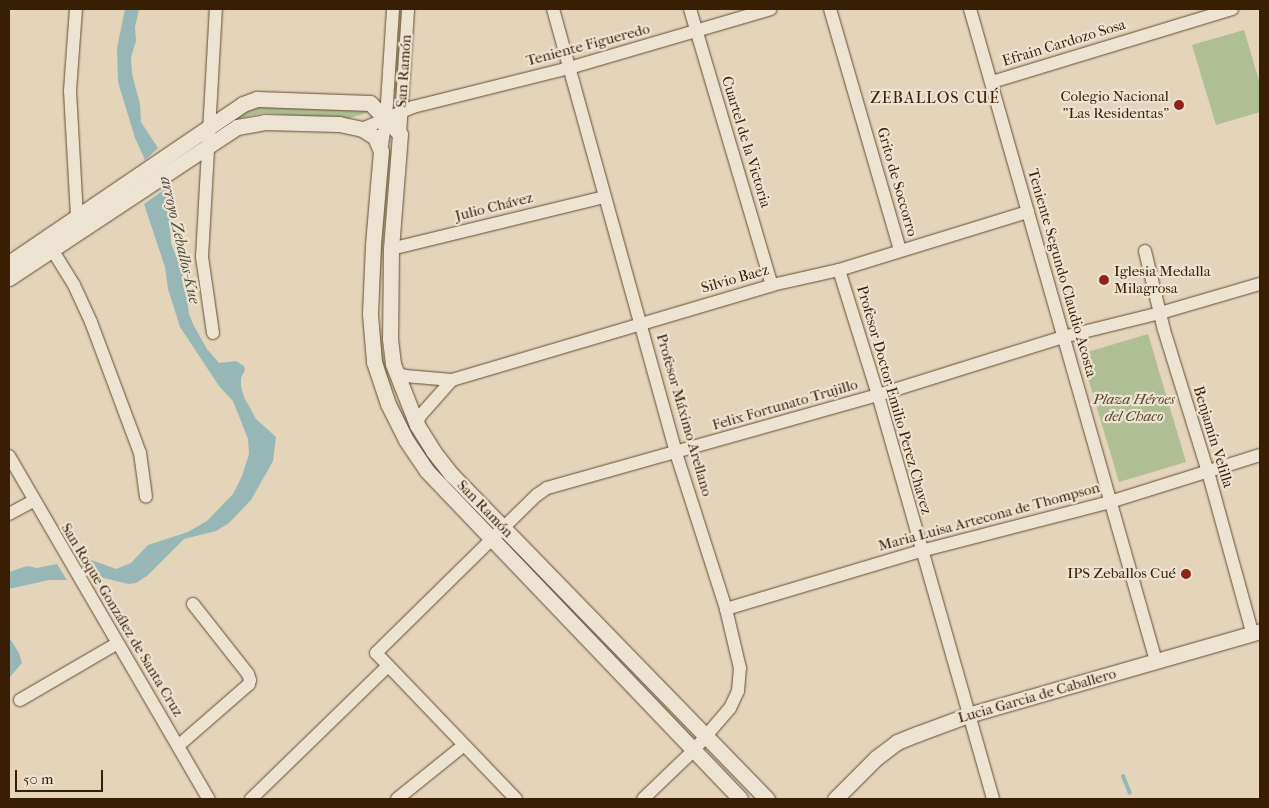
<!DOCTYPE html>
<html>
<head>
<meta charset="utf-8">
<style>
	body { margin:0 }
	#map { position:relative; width:1269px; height:808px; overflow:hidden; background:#e3d4ba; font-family:"IM FELL French Canon",serif }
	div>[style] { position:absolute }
	.green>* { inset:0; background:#afbe93 }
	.water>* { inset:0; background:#96b7b5 }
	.stream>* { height:4px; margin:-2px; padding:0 2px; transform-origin:2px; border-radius:2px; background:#96b7b5 }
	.roads { filter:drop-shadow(0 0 1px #634c30) drop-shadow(0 0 1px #634c30) }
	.minor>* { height:12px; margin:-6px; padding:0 6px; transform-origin:6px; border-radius:6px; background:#ede3d2 }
	.tertiary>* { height:15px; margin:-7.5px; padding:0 7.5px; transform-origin:7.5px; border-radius:7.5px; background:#ede3d2 }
	.dots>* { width:14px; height:14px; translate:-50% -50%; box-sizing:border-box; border:2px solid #ede3d2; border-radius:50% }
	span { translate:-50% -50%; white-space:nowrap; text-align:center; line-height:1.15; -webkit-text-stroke:4.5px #ede3d2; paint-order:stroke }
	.street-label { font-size:15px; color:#381e02 }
	.poi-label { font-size:15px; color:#381e02 }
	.right { translate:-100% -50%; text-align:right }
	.left { translate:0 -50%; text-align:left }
	.park-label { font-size:15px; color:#564626; font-style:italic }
	.neighbourhood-label { font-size:16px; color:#381e02; letter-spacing:1px }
	.water-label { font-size:16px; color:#544c38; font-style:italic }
	.frame { position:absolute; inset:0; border:10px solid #381e02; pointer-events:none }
	.scale { position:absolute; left:15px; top:770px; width:88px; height:22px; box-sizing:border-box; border:2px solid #381e02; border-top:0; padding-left:6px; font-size:15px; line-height:18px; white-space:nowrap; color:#381e02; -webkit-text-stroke:4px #ede3d2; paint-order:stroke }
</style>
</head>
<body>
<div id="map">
	<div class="green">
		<div style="clip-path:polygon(398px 9px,402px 9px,396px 91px,393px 92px)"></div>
		<div style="clip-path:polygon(1244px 30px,1260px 84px,1260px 112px,1216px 125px,1192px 45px)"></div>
		<div style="clip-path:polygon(250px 106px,368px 110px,366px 113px,347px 119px,263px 113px,235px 119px)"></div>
		<div style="clip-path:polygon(390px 150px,378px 312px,382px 350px,387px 372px,393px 395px,415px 439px,433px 464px,489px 525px,488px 527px,431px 466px,402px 420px,384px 373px,379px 350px,376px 311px,388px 152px)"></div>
		<div style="clip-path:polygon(1148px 334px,1186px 462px,1119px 482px,1081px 354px)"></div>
		<div style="clip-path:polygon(506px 543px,693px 737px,692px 739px)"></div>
	</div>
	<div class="water">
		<div style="clip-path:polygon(125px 9px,139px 9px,135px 27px,136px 41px,131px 57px,132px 74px,140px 104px,141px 122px,158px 148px,145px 160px,135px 138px,118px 82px,117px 48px)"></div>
		<div style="clip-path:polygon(168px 187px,171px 243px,184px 277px,189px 314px,194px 326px,207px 349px,219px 363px,236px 361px,244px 366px,245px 370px,241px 378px,241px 386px,244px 397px,256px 419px,276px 437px,273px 461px,251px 500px,229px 523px,216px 531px,184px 539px,147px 576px,136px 583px,129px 584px,87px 574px,75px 554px,116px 569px,131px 563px,148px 545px,188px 532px,207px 521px,233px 494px,242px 476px,249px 454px,248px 439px,233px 401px,219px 386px,180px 327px,168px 289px,165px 267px,144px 204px)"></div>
		<div style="clip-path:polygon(57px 564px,67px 580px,49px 580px,9px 589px,9px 572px,27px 566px,37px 568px)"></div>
		<div style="clip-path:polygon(9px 637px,19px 653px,22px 663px,9px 678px)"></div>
	</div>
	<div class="stream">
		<div style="left:1123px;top:776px;width:18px;rotate:68deg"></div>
	</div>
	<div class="roads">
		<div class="minor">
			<div style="left:76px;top:9px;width:82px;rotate:94.2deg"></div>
			<div style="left:70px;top:91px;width:127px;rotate:86.8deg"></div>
			<div style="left:77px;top:218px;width:6px;rotate:59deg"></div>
			<div style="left:553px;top:9px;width:461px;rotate:74.5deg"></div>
			<div style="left:676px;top:453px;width:164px;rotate:72.2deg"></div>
			<div style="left:726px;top:609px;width:61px;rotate:76.7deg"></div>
			<div style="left:740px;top:668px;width:23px;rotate:95deg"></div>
			<div style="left:738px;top:691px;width:19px;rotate:115deg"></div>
			<div style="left:730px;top:708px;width:57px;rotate:130.7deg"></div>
			<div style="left:693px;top:751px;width:69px;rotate:136.2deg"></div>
			<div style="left:690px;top:9px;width:288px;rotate:73.5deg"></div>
			<div style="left:830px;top:9px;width:251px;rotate:73.8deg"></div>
			<div style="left:970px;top:9px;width:678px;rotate:74.08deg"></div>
			<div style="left:992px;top:82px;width:251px;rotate:-16.9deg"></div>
			<div style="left:362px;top:129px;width:56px;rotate:-23.3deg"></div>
			<div style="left:413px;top:107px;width:161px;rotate:-14deg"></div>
			<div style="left:569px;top:68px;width:210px;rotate:-16.3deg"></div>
			<div style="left:400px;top:134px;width:125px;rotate:-86.3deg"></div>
			<div style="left:381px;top:151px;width:33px;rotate:-81deg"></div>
			<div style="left:386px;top:118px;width:109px;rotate:-86.3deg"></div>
			<div style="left:48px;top:243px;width:49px;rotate:58.2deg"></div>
			<div style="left:74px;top:285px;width:41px;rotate:65.3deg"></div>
			<div style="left:91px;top:322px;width:140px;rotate:69.5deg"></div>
			<div style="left:140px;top:453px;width:44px;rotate:82.2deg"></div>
			<div style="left:391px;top:249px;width:220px;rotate:-13.7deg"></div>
			<div style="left:1145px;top:251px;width:81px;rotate:76.5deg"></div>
			<div style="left:1164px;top:330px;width:149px;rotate:72.8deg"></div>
			<div style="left:1208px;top:472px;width:166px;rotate:74.6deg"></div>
			<div style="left:839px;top:270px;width:131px;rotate:72.7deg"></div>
			<div style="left:878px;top:395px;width:420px;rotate:74.1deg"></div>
			<div style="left:213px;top:333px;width:77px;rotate:-98.2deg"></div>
			<div style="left:202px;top:257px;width:248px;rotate:-86.8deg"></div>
			<div style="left:396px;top:373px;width:9px;rotate:18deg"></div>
			<div style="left:405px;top:376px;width:47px;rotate:4.9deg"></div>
			<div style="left:452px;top:380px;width:334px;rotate:-16.5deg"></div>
			<div style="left:772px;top:285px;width:69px;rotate:-12.6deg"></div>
			<div style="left:839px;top:270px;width:198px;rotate:-17.1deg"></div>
			<div style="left:417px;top:425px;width:9px;rotate:-72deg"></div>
			<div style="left:420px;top:416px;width:48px;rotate:-48.4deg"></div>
			<div style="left:9px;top:456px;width:397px;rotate:59.8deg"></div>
			<div style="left:9px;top:514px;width:27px;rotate:-28deg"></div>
			<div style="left:726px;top:609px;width:203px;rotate:-16.6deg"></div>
			<div style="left:921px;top:551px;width:195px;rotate:-14.5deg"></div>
			<div style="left:1110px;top:502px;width:157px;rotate:-17.4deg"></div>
			<div style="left:20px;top:700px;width:113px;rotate:-30.2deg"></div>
			<div style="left:178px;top:746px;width:94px;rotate:-41.1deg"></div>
			<div style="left:249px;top:684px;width:4px;rotate:-76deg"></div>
			<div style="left:250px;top:680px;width:6px;rotate:-108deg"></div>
			<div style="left:248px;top:674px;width:89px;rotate:-128.2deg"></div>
			<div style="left:251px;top:799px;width:191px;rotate:-44.2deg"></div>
			<div style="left:397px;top:799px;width:85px;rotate:-38.8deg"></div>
			<div style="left:516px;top:799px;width:202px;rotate:-133.8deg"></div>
			<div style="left:376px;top:653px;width:226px;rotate:-44.5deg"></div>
			<div style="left:537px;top:495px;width:12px;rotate:-35deg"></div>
			<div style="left:547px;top:488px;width:344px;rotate:-15.7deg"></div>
			<div style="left:878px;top:395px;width:194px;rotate:-17.4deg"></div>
			<div style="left:1063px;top:337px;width:100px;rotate:-13.9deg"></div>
			<div style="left:1160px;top:313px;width:104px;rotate:-16.2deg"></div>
		</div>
		<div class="tertiary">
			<div style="left:9px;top:263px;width:283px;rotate:-34.2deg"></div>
			<div style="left:243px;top:104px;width:15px;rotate:-20deg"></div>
			<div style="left:257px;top:99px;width:113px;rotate:2deg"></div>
			<div style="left:370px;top:103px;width:43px;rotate:45.9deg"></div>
			<div style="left:400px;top:134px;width:115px;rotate:94.5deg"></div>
			<div style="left:391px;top:249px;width:90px;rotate:90.6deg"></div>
			<div style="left:390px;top:339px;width:25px;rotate:83deg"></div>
			<div style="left:393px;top:364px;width:66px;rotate:68.5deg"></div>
			<div style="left:417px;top:425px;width:31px;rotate:58deg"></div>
			<div style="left:433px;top:451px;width:31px;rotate:52deg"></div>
			<div style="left:452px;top:475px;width:452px;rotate:45.8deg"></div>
			<div style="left:9px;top:278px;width:273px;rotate:-33.5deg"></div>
			<div style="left:237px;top:127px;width:27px;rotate:-10deg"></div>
			<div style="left:264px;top:122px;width:75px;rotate:1.5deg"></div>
			<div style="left:339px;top:124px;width:24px;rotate:12deg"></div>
			<div style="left:362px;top:129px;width:15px;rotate:32deg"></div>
			<div style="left:375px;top:137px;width:15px;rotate:67deg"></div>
			<div style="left:381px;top:151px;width:94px;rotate:94.9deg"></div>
			<div style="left:373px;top:245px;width:69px;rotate:92.5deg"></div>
			<div style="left:370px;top:314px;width:48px;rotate:85.2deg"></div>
			<div style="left:374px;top:362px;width:44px;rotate:71.6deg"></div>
			<div style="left:388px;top:404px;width:40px;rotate:63.4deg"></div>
			<div style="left:406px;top:440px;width:37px;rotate:56deg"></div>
			<div style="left:427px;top:471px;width:453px;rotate:46.3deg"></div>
			<div style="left:835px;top:799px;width:58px;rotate:-45deg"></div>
			<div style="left:876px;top:758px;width:26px;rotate:-37deg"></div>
			<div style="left:897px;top:742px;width:22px;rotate:-22deg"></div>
			<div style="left:917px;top:734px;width:54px;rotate:-20.4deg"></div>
			<div style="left:968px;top:715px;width:304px;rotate:-16deg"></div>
		</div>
	</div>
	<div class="dots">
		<div style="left:1179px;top:105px;background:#8f2418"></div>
		<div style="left:1104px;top:280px;background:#8f2418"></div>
		<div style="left:1186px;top:574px;background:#8f2418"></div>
	</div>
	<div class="street-label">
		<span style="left:1064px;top:43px;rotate:-17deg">Efrain Cardozo Sosa</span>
		<span style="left:588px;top:45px;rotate:-15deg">Teniente Figueredo</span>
		<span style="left:404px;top:71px;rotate:-86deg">San Ramón</span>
		<span style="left:746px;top:142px;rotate:73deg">Cuartel de la Victoria</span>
		<span style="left:897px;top:182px;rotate:74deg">Grito de Soccorro</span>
		<span style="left:494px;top:207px;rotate:-14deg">Julio Chávez</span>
		<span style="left:1062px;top:273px;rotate:74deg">Teniente Segundo Claudio Acosta</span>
		<span style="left:735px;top:279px;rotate:-16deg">Silvio Baez</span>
		<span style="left:894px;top:400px;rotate:74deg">Profesor Doctor Emilio Perez Chavez</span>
		<span style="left:785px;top:405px;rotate:-16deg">Felix Fortunato Trujillo</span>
		<span style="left:684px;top:415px;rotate:74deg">Profesor Máximo Arellano</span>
		<span style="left:1213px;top:437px;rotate:73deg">Benjamín Velilla</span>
		<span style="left:485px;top:509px;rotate:46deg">San Ramón</span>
		<span style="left:989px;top:517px;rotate:-15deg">Maria Luisa Artecona de Thompson</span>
		<span style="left:122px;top:620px;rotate:59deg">San Roque González de Santa Cruz</span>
		<span style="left:1037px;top:696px;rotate:-16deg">Lucia Garcia de Caballero</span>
	</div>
	<div class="poi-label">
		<span class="right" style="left:1169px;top:105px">Colegio Nacional<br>"Las Residentas"</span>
		<span class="left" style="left:1114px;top:280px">Iglesia Medalla<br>Milagrosa</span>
		<span class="right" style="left:1176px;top:574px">IPS Zeballos Cué</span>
	</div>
	<div class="park-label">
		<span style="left:1134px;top:408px">Plaza Héroes<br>del Chaco</span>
	</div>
	<div class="neighbourhood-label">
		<span style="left:935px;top:98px">ZEBALLOS CUÉ</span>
	</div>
	<div class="water-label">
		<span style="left:180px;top:240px;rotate:77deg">arroyo Zeballos-Kue</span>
	</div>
	<div class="frame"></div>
	<div class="scale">50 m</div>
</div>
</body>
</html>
